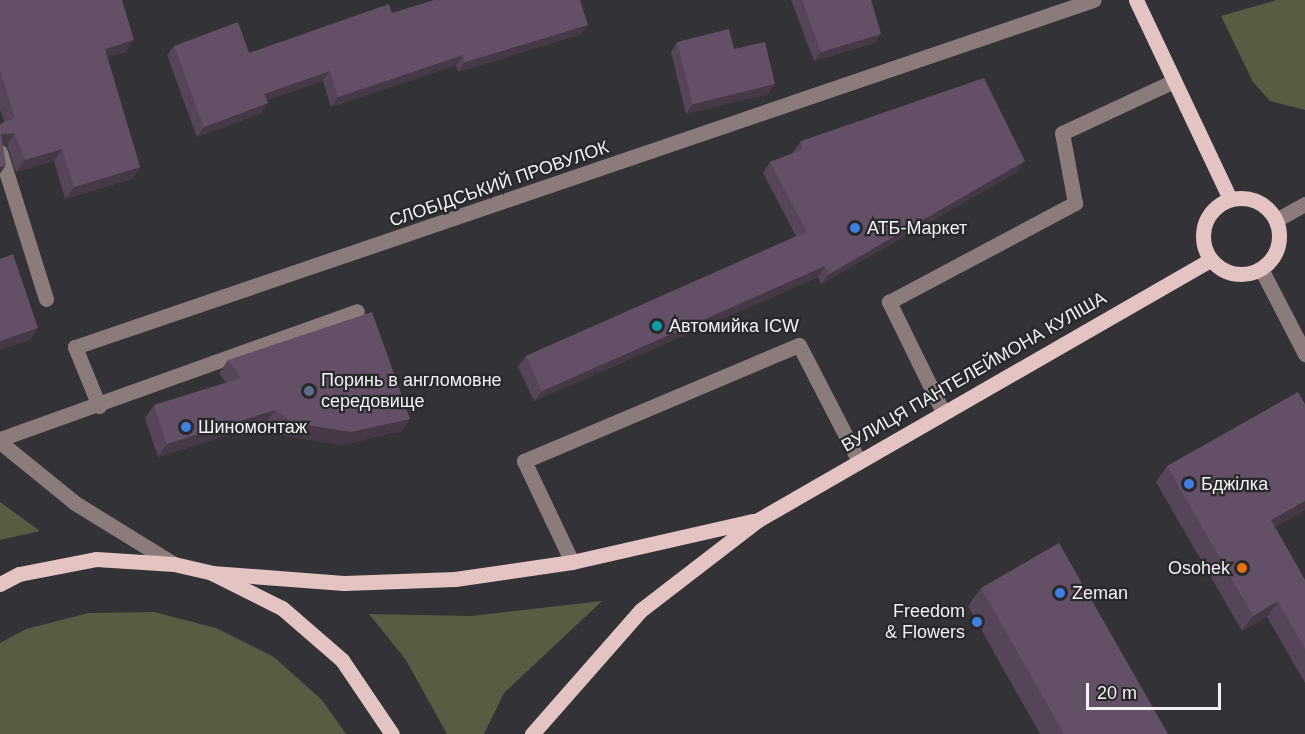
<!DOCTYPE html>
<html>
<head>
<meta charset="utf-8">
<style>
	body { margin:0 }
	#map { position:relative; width:1305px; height:734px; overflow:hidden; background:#333236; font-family:Arial,sans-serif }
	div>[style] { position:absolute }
	.green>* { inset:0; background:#595c43 }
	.minor>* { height:15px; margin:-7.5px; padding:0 7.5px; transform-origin:7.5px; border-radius:7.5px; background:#8b7c7b }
	.major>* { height:15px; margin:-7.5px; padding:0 7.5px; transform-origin:7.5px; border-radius:7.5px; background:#e4c4c3 }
	.major>.ring { margin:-7.5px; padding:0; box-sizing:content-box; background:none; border:15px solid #e4c4c3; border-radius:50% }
	.wall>* { inset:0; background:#564558 }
	.shaded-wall>* { inset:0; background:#463847 }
	.building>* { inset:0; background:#645066 }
	.dots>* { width:16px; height:16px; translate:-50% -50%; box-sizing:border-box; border:3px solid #29282c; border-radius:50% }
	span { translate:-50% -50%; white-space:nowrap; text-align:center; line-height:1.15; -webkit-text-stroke:4.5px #29282c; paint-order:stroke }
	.street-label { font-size:18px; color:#f1f0f3 }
	.poi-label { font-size:18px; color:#f1f0f3 }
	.left { translate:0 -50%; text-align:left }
	.right { translate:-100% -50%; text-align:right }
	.scale { position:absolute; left:1086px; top:683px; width:135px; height:27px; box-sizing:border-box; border:3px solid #f1f0f3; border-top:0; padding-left:8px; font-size:18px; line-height:21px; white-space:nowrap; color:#f1f0f3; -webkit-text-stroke:4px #29282c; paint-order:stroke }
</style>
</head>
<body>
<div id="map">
	<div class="green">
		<div style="clip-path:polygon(1277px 0,1305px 0,1305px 110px,1270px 101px,1253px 82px,1221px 16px)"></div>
		<div style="clip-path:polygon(0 502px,40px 531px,0 540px)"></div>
		<div style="clip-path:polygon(602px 601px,504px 693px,484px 734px,447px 734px,406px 660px,369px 614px,471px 616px)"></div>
		<div style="clip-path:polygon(154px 612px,216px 628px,274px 657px,322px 700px,346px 734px,0 734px,0 643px,26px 629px,89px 613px)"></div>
	</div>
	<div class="minor">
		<div style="left:0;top:152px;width:154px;rotate:72.6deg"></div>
		<div style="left:1276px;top:220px;width:33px;rotate:-29deg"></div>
		<div style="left:1261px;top:269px;width:96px;rotate:62.6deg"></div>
		<div style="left:99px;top:406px;width:64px;rotate:-112.1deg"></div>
		<div style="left:75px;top:347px;width:1076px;rotate:-18.82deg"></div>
		<div style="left:943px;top:412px;width:123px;rotate:-116.1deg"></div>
		<div style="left:889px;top:302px;width:211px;rotate:-28deg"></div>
		<div style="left:1075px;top:203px;width:71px;rotate:-100.5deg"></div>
		<div style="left:1062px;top:133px;width:121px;rotate:-24.9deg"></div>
		<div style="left:0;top:439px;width:379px;rotate:-19.7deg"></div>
		<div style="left:0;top:442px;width:97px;rotate:39.1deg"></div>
		<div style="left:75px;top:503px;width:116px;rotate:31.6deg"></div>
		<div style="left:572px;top:562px;width:112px;rotate:-115.4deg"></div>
		<div style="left:524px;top:461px;width:298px;rotate:-22.9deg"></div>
		<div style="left:799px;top:345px;width:131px;rotate:62.7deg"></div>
	</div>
	<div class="major">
		<div style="left:1136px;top:0;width:220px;rotate:64.7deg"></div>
		<div class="ring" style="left:1203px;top:198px;width:61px;height:61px"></div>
		<div style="left:212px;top:573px;width:132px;rotate:4.3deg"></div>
		<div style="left:344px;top:583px;width:111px;rotate:-2.1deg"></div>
		<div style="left:455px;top:579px;width:118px;rotate:-8.3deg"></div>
		<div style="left:572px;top:562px;width:185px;rotate:-12.8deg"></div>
		<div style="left:0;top:584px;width:21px;rotate:-28deg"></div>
		<div style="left:19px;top:574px;width:78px;rotate:-11deg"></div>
		<div style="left:96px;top:559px;width:78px;rotate:3.7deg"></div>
		<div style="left:174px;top:564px;width:39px;rotate:13deg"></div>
		<div style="left:212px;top:573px;width:78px;rotate:26.6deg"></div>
		<div style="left:282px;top:608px;width:79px;rotate:40.9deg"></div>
		<div style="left:342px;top:660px;width:89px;rotate:56deg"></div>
		<div style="left:532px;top:734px;width:165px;rotate:-48.7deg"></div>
		<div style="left:641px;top:610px;width:148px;rotate:-37.6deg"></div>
		<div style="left:758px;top:520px;width:521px;rotate:-29.91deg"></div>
	</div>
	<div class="wall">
		<div style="clip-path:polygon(0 0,126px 52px,107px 57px,140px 167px,132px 179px,65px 199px,54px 161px,16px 172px,7px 145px,3px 145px,0 174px,4px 122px,0 109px)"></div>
		<div style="clip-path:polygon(791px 0,871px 0,881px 34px,874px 43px,814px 61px)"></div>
		<div style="clip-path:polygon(392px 13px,581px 34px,458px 72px,456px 65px,331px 107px,323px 81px,267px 100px,261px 113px,197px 137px,167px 55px,174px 46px,249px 53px)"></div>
		<div style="clip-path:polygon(677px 42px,734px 49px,768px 94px,686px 114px,671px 52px)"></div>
		<div style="clip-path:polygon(801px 141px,1017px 172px,821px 284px,818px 277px,534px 401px,518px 367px,526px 356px,796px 236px,763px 173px,770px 162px,793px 153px,793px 152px)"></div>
		<div style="clip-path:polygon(228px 360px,410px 419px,401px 431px,342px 445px,285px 436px,266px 423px,158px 457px,145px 418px,154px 405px,226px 383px,219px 373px)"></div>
		<div style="clip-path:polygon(1167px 466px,1305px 510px,1275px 527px,1305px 580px,1305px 683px,1267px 617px,1242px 631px,1156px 482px)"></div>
		<div style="clip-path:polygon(981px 588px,1168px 734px,1040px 734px,968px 606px)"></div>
	</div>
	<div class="shaded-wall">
		<div style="clip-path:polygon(588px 25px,581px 34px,458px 72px,465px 62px)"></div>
		<div style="clip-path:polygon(881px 34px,874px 43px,814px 61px,821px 52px)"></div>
		<div style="clip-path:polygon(134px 40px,126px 52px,96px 61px,105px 49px)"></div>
		<div style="clip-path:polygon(463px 55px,456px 65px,331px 107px,338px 97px)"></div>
		<div style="clip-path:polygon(330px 71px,323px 81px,257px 104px,264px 94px)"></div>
		<div style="clip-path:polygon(775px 84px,768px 94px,686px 114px,693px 104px)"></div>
		<div style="clip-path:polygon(268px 103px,261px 113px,197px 137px,204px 127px)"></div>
		<div style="clip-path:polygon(15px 133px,7px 145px,0 146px,1px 134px)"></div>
		<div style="clip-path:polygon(62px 149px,54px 161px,16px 172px,25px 160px)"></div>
		<div style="clip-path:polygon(1025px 161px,1017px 172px,821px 284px,829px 274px)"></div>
		<div style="clip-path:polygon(6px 165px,0 174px,0 167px)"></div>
		<div style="clip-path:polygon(140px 167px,132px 179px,65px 199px,74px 187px)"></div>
		<div style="clip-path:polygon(825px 266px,818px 277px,534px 401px,542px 391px)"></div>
		<div style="clip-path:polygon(38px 328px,30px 340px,0 350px,0 341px)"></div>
		<div style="clip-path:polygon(275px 410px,266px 423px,158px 457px,167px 444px)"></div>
		<div style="clip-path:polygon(410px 419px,401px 431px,342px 445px,285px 436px,294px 423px)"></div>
		<div style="clip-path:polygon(1305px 501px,1305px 510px,1260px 536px,1271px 520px)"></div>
		<div style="clip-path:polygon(1278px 601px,1267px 617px,1242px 631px,1253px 616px)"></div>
	</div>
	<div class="building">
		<div style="clip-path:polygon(0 0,122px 0,134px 40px,105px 49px,140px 167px,74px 187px,62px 149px,25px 160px,15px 133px,1px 134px,6px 165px,0 167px,0 124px,15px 118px,0 70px)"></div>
		<div style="clip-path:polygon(434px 0,580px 0,588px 25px,465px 62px,463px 55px,338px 97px,330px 71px,264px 94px,268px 103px,204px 127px,174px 46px,238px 22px,249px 53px,389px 4px,392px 13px)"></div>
		<div style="clip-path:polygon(802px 0,871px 0,881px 34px,821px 52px)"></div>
		<div style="clip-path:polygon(729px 29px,734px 49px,765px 42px,775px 84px,693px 104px,677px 42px)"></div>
		<div style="clip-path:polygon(984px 78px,1025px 161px,829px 274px,825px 266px,542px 391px,526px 356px,807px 232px,770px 162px,802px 150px,801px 141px)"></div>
		<div style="clip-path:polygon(13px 254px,38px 328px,0 341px,0 259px)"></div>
		<div style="clip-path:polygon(372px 312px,410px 419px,351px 432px,294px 423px,275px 410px,167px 444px,154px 405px,241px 378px,228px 360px)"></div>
		<div style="clip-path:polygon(1298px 392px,1305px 404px,1305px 501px,1271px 520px,1305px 580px,1305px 649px,1278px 601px,1253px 616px,1167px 466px)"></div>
		<div style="clip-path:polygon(1059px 543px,1168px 734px,1064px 734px,981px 588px)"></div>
	</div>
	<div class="dots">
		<div style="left:855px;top:228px;background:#3f7fe0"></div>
		<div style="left:657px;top:326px;background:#0f9aa8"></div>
		<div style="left:309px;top:391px;background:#5c6f8a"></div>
		<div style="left:186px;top:427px;background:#3f7fe0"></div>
		<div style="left:1189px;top:484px;background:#3f7fe0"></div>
		<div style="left:1242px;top:568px;background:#e8710a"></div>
		<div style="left:1060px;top:593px;background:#3f7fe0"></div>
		<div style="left:977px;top:622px;background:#3f7fe0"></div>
	</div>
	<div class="street-label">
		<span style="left:499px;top:184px;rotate:-19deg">СЛОБІДСЬКИЙ ПРОВУЛОК</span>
		<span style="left:974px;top:372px;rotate:-30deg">ВУЛИЦЯ ПАНТЕЛЕЙМОНА КУЛІША</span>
	</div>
	<div class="poi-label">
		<span class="left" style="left:867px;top:228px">АТБ-Маркет</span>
		<span class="left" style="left:669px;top:326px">Автомийка ICW</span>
		<span class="left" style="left:321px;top:391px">Поринь в англомовне<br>середовище</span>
		<span class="left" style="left:198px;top:427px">Шиномонтаж</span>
		<span class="left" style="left:1201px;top:484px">Бджілка</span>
		<span class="right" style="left:1230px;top:568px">Оsоhek</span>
		<span class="left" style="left:1072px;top:593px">Zeman</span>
		<span class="right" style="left:965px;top:622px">Freedom<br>&amp; Flowers</span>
	</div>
	<div class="scale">20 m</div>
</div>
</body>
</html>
